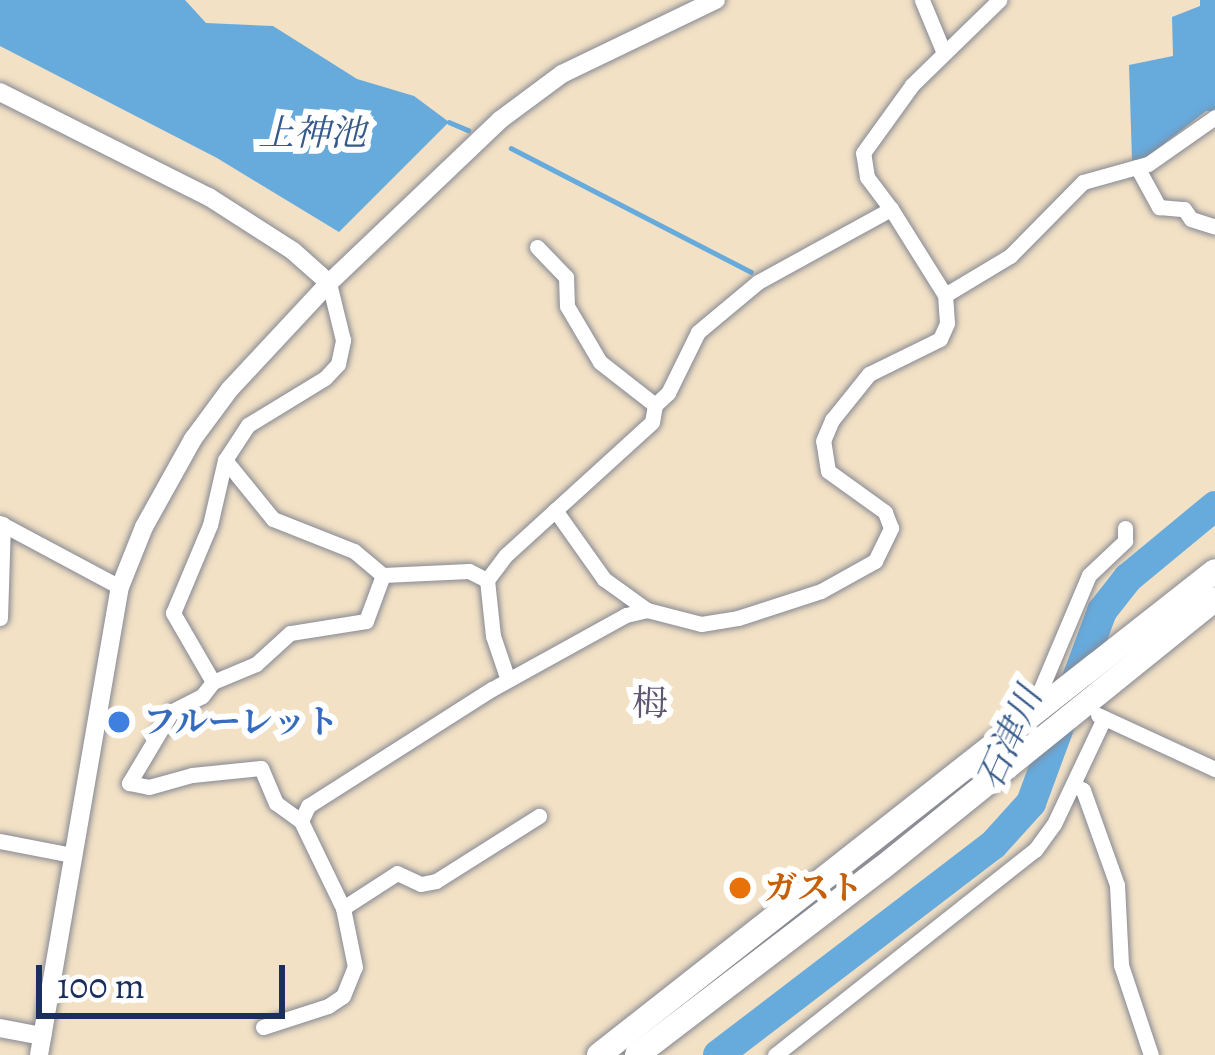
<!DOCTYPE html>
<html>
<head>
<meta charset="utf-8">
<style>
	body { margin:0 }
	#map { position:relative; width:1215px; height:1055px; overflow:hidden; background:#f2e1c5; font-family:Alegreya,"Noto Serif JP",serif }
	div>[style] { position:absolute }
	.water>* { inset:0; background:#67aadc }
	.stream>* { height:4.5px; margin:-2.25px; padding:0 2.25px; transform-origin:2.25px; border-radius:2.25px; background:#67aadc }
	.river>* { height:30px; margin:-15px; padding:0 15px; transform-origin:15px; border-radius:15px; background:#67aadc }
	.roads { filter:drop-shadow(0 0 3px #868892) drop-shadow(0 0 3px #868892) }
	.minor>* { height:15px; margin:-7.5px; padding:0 7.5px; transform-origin:7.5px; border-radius:7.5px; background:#fff }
	.tertiary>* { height:18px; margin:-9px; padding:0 9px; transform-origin:9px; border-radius:9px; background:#fff }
	.primary>* { height:24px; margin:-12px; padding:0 12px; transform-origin:12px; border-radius:12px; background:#fff }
	.dots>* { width:33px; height:33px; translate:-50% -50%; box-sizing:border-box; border:6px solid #fff; border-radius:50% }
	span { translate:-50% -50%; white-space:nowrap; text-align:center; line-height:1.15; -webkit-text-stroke:12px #fff; paint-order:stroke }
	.shop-label { font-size:33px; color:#366cbe; font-weight:700 }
	.left { translate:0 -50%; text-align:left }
	.food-label { font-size:33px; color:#c56008; font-weight:700 }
	.water-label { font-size:36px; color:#365a8a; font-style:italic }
	.neighbourhood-label { font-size:36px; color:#5f576f }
	.scale { position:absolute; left:36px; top:965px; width:249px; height:54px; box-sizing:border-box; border:6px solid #1b2f5e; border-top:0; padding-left:15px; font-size:36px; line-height:42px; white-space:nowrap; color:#1b2f5e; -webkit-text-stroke:9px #fff; paint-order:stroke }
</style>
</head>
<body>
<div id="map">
	<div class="water">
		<div style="clip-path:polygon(0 0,185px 0,206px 23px,273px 26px,357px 79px,414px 96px,449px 122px,339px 232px,217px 158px,0 46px)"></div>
		<div style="clip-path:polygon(1200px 0,1215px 0,1215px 111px,1206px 111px,1143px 160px,1132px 160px,1129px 65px,1173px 56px,1172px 17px,1200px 6px)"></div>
	</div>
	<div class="stream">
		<div style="left:449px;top:122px;width:21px;rotate:23deg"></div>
		<div style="left:511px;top:148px;width:270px;rotate:27.3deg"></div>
	</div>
	<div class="river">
		<div style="left:718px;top:1055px;width:346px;rotate:-37.4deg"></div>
		<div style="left:993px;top:845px;width:57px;rotate:-47.9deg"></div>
		<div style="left:1031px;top:803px;width:205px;rotate:-69.7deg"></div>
		<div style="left:1102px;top:611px;width:42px;rotate:-51.8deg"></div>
		<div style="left:1128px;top:578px;width:113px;rotate:-39.6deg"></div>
	</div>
	<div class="roads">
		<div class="minor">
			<div style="left:922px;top:0;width:57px;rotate:67.5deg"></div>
			<div style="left:1137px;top:167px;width:46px;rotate:61.2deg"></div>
			<div style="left:1159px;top:207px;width:25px;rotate:5deg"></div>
			<div style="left:1184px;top:209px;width:12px;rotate:55deg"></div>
			<div style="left:1191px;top:219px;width:25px;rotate:18deg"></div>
			<div style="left:537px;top:247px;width:42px;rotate:46deg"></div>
			<div style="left:566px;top:277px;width:29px;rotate:88deg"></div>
			<div style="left:567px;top:306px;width:65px;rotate:59.5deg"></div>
			<div style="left:600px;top:362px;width:70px;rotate:38deg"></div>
			<div style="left:945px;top:295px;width:76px;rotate:-31deg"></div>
			<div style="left:1010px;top:256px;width:104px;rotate:-45.4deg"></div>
			<div style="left:1083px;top:182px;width:67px;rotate:-15.5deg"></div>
			<div style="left:1148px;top:164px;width:82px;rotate:-35deg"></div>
			<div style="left:225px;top:460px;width:76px;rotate:50.9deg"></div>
			<div style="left:273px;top:519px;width:87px;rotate:21.6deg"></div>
			<div style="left:354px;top:551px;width:38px;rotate:40deg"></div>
			<div style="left:383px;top:575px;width:86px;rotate:-2.7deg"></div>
			<div style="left:469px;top:571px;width:20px;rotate:27deg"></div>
			<div style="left:555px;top:510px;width:85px;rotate:54.6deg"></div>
			<div style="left:604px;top:579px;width:53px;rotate:35.8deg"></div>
			<div style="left:0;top:523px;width:136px;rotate:28.1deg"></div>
			<div style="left:383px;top:575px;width:49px;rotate:110.3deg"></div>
			<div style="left:366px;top:621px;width:77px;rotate:171deg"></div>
			<div style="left:290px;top:633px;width:46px;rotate:137.6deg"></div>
			<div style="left:256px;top:664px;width:47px;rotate:157.3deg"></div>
			<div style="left:213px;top:682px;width:18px;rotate:128deg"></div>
			<div style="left:202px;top:696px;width:34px;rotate:153deg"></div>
			<div style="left:172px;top:711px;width:84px;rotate:120.8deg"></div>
			<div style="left:129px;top:783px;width:20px;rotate:11deg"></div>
			<div style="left:149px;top:787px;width:45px;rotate:-15.6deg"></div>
			<div style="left:192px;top:775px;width:69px;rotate:-5.8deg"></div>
			<div style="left:261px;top:768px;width:38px;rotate:67deg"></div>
			<div style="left:276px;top:803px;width:31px;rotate:36deg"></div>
			<div style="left:301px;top:821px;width:17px;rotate:-65deg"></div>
			<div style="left:308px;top:806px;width:218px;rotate:-32.5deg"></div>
			<div style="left:492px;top:689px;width:153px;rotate:-28.9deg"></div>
			<div style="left:626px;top:615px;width:22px;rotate:-13deg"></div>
			<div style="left:647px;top:610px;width:56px;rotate:14.5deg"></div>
			<div style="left:701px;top:624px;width:37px;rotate:-9deg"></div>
			<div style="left:738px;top:618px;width:87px;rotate:-18deg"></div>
			<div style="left:821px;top:591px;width:62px;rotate:-29.1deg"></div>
			<div style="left:875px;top:561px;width:37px;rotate:-64deg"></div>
			<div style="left:891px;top:528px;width:17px;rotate:-111deg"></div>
			<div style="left:885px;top:512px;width:70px;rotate:-144.3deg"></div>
			<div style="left:828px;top:471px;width:30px;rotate:-99deg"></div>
			<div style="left:823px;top:441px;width:23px;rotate:-67deg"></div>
			<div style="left:832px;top:420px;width:59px;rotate:-51.2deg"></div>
			<div style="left:869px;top:374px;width:79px;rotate:-26.2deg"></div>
			<div style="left:940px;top:339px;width:17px;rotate:-66deg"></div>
			<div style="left:947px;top:323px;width:28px;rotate:-94deg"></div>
			<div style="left:945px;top:295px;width:102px;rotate:-122.1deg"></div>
			<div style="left:0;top:618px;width:94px;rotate:-88.2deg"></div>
			<div style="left:508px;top:680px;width:46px;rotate:-108.8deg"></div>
			<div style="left:493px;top:636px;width:56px;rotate:-96.1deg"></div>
			<div style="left:487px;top:580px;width:31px;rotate:-53deg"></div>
			<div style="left:506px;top:555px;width:197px;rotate:-42.3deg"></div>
			<div style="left:652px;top:422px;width:17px;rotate:-80deg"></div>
			<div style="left:655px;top:405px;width:18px;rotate:-43deg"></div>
			<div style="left:668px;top:393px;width:68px;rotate:-63.8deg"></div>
			<div style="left:698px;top:332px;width:78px;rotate:-39.8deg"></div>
			<div style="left:758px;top:282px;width:152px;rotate:-28.8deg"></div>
			<div style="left:891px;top:209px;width:40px;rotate:-127deg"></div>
			<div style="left:867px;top:177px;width:24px;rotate:-99deg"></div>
			<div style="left:863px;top:153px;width:84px;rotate:-54.2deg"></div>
			<div style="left:912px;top:85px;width:122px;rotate:-44.3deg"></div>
			<div style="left:213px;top:682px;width:80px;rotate:-120.1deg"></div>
			<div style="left:173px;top:613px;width:95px;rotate:-67.2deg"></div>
			<div style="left:210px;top:525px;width:67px;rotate:-77deg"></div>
			<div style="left:225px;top:460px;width:42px;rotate:-56.7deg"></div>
			<div style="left:248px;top:425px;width:90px;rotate:-31.4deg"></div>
			<div style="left:325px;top:378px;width:19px;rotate:-47deg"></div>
			<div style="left:338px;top:364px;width:25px;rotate:-78deg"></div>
			<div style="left:343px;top:340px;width:59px;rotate:-103.8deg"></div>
			<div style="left:1040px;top:691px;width:126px;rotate:-67.1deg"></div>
			<div style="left:1089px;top:575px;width:50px;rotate:-43.4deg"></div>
			<div style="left:1125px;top:541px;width:13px;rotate:-90deg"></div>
			<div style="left:1098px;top:715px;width:129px;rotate:24.8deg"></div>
			<div style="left:1074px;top:785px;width:10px;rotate:29deg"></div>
			<div style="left:1083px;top:790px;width:101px;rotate:70.3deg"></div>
			<div style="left:1117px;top:885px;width:80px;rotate:87.1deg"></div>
			<div style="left:1121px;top:965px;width:95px;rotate:71.6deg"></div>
			<div style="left:0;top:841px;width:73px;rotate:11deg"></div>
			<div style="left:343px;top:908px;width:64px;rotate:-32.9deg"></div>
			<div style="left:397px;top:873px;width:26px;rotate:25deg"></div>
			<div style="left:421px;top:884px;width:15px;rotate:-11deg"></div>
			<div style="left:436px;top:881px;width:122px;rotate:-32.3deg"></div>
			<div style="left:263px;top:1027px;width:68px;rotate:-17.9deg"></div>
			<div style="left:328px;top:1006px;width:18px;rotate:-34deg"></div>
			<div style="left:343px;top:996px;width:31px;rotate:-68deg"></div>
			<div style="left:355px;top:967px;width:60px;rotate:-101.5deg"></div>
			<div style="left:343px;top:908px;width:97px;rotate:-115.8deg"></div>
			<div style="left:775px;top:1055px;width:331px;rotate:-38.3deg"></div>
			<div style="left:1035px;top:850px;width:32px;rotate:-54deg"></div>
			<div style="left:1054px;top:824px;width:117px;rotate:-64.7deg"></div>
		</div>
		<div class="tertiary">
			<div style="left:0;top:92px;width:234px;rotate:26.7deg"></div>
			<div style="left:209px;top:197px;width:100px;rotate:32.7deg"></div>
			<div style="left:293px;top:251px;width:48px;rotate:41.6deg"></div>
			<div style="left:0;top:1028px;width:43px;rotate:10.8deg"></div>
			<div style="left:39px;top:1055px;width:475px;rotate:-80.2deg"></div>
			<div style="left:120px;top:587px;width:65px;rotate:-68.2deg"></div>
			<div style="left:144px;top:527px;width:101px;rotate:-60.9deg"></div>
			<div style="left:193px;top:439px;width:62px;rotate:-53.5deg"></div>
			<div style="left:230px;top:389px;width:145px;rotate:-47deg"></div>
			<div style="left:329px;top:283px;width:236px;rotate:-43.6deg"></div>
			<div style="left:500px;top:120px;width:77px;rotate:-36.6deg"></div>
			<div style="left:562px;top:74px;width:171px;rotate:-25.7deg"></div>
		</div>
		<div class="primary">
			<div style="left:599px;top:1055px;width:783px;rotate:-38.16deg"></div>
			<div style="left:637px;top:1055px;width:308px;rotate:-37.4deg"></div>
			<div style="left:882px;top:868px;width:428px;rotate:-38.9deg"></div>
		</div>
	</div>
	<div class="dots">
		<div style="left:119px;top:722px;background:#3f7fe0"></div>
		<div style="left:740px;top:888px;background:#e8710a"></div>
	</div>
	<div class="shop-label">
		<span class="left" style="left:143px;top:722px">フルーレット</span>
	</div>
	<div class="food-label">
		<span class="left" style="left:764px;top:888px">ガスト</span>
	</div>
	<div class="water-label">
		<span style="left:312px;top:133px">上神池</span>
		<span style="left:1009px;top:738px;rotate:-66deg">石津川</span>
	</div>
	<div class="neighbourhood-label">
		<span style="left:650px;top:703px">栂</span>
	</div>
	<div class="scale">100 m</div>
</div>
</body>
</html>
